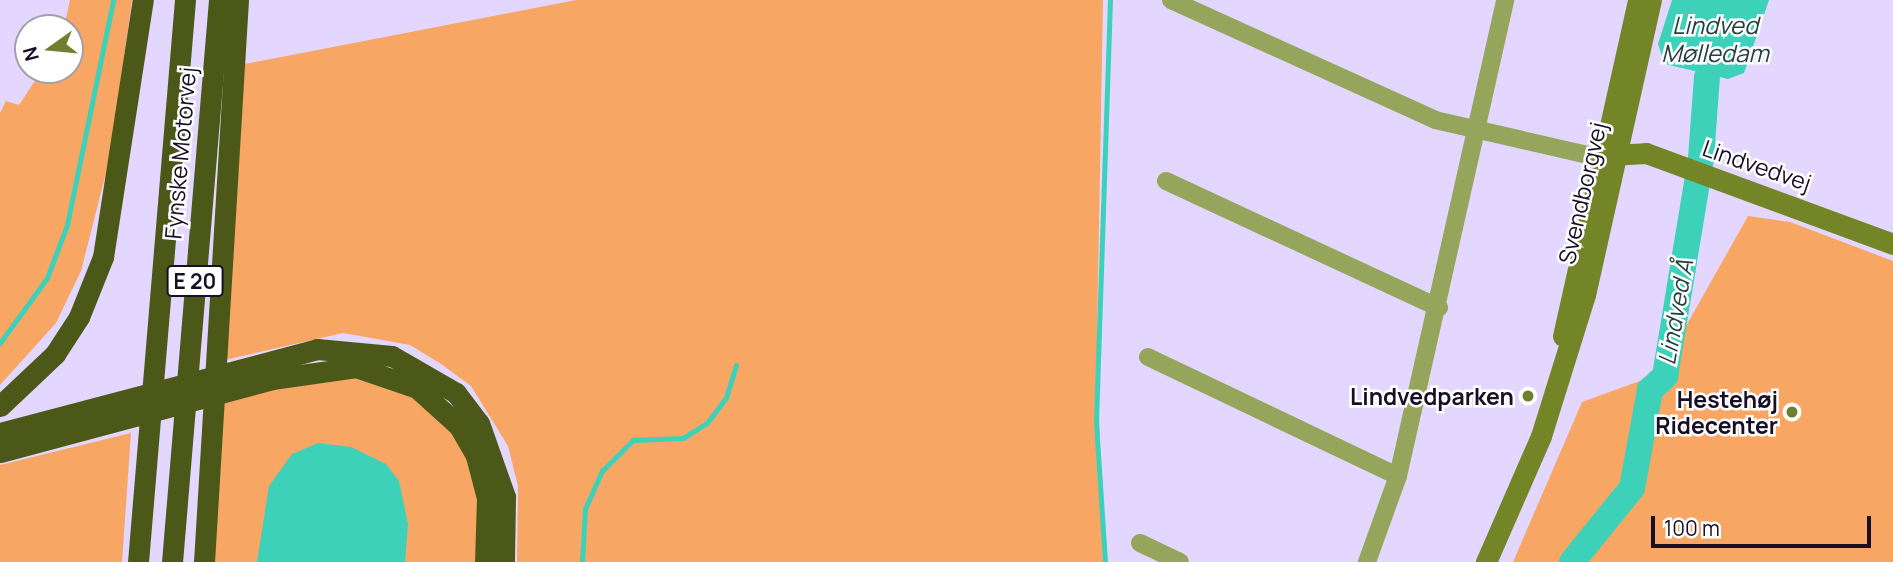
<!DOCTYPE html>
<html>
<head>
<meta charset="utf-8">
<style>
	body { margin:0 }
	#map { position:relative; width:1893px; height:562px; overflow:hidden; background:#e3d7ff; font-family:Manrope,sans-serif }
	div>[style] { position:absolute }
	.green>* { inset:0; background:#f7a664 }
	.water>* { inset:0; background:#3ed1b9 }
	.stream>* { height:4.5px; margin:-2.25px; padding:0 2.25px; transform-origin:2.25px; border-radius:2.25px; background:#3ed1b9 }
	.river>* { height:26px; margin:-13px; padding:0 13px; transform-origin:13px; border-radius:13px; background:#3ed1b9 }
	.street>* { height:18px; margin:-9px; padding:0 9px; transform-origin:9px; border-radius:9px; background:#95a55c }
	.secondary>* { height:21px; margin:-10.5px; padding:0 10.5px; transform-origin:10.5px; border-radius:10.5px; background:#748527 }
	.highway>* { height:21px; margin:-10.5px; padding:0 10.5px; transform-origin:10.5px; border-radius:10.5px; background:#4c5818 }
	.dots>* { width:19px; height:19px; translate:-50% -50%; box-sizing:border-box; border:4px solid #fff; border-radius:50% }
	span { translate:-50% -50%; white-space:nowrap; text-align:center; line-height:1.15; -webkit-text-stroke:5px #fff; paint-order:stroke }
	.shield-label span { padding:2px 5px; background:#fff; border:2px solid; border-radius:5px; -webkit-text-stroke-width:0 }
	.shield-label { font-size:21px; color:#170f26; font-weight:700 }
	.street-label { font-size:23px; color:#170f26 }
	.poi-label { font-size:23px; color:#170f26; font-weight:700 }
	.right { translate:-100% -50%; text-align:right }
	.water-label { font-size:24px; color:#24423c; font-style:italic }
	.north { position:absolute; left:14px; top:14px; width:70px; height:70px; box-sizing:border-box; background:#fff; border:2px solid #a29fa8; border-radius:50%; rotate:255deg; font-size:19px; font-weight:700; line-height:28px; text-align:center; color:#170f26 }
	.north::after { content:''; display:block; margin:auto; width:24px; height:32px; background:#6f7f2d; clip-path:polygon(50% 0,100% 100%,50% 72%,0 100%) }
	.scale { position:absolute; left:1651px; top:516px; width:220px; height:32px; box-sizing:border-box; border:4px solid #170f26; border-top:0; padding-left:9px; font-size:21px; line-height:24px; white-space:nowrap; color:#170f26; -webkit-text-stroke:5px #fff; paint-order:stroke }
</style>
</head>
<body>
<div id="map">
	<div class="green">
		<div style="clip-path:polygon(70px 0,132px 0,110px 157px,81px 271px,56px 323px,0 385px,0 113px,6px 101px,19px 105px,42px 70px,70px 70px,70px 28px,64px 28px)"></div>
		<div style="clip-path:polygon(576px 0,1103px 0,1097px 338px,1103px 562px,517px 562px,518px 486px,508px 446px,471px 386px,441px 364px,410px 345px,343px 333px,225px 360px,245px 64px)"></div>
		<div style="clip-path:polygon(1748px 216px,1790px 222px,1893px 261px,1893px 562px,1513px 562px,1582px 402px,1659px 374px)"></div>
		<div style="clip-path:polygon(339px 373px,387px 382px,432px 407px,464px 450px,479px 504px,475px 562px,212px 562px,222px 401px)"></div>
		<div style="clip-path:polygon(131px 433px,122px 562px,0 562px,0 465px)"></div>
	</div>
	<div class="water">
		<div style="clip-path:polygon(1672px 0,1769px 0,1744px 73px,1728px 79px,1665px 64px,1658px 44px)"></div>
		<div style="clip-path:polygon(318px 443px,351px 447px,386px 464px,399px 481px,408px 524px,405px 562px,257px 562px,269px 486px,292px 454px)"></div>
	</div>
	<div class="stream">
		<div style="left:0;top:343px;width:80px;rotate:-54.1deg"></div>
		<div style="left:47px;top:278px;width:57px;rotate:-69.3deg"></div>
		<div style="left:67px;top:225px;width:230px;rotate:-78.4deg"></div>
		<div style="left:582px;top:562px;width:53px;rotate:-86.8deg"></div>
		<div style="left:585px;top:509px;width:42px;rotate:-65.9deg"></div>
		<div style="left:602px;top:471px;width:44px;rotate:-45deg"></div>
		<div style="left:633px;top:440px;width:50px;rotate:-2.3deg"></div>
		<div style="left:683px;top:438px;width:28px;rotate:-32deg"></div>
		<div style="left:707px;top:423px;width:31px;rotate:-53deg"></div>
		<div style="left:726px;top:398px;width:34px;rotate:-73deg"></div>
		<div style="left:1105px;top:562px;width:140px;rotate:-93.7deg"></div>
		<div style="left:1096px;top:422px;width:422px;rotate:-88.1deg"></div>
	</div>
	<div class="river">
		<div style="left:1572px;top:562px;width:95px;rotate:-51deg"></div>
		<div style="left:1632px;top:488px;width:100px;rotate:-79.6deg"></div>
		<div style="left:1650px;top:390px;width:21px;rotate:-43deg"></div>
		<div style="left:1665px;top:376px;width:221px;rotate:-80.6deg"></div>
		<div style="left:1701px;top:158px;width:81px;rotate:-85.8deg"></div>
	</div>
	<div class="street">
		<div style="left:1171px;top:0;width:290px;rotate:24.4deg"></div>
		<div style="left:1435px;top:120px;width:170px;rotate:12.9deg"></div>
		<div style="left:1166px;top:181px;width:301px;rotate:24.9deg"></div>
		<div style="left:1148px;top:357px;width:277px;rotate:25.5deg"></div>
		<div style="left:1140px;top:543px;width:44px;rotate:25.4deg"></div>
		<div style="left:1367px;top:562px;width:91px;rotate:-70.2deg"></div>
		<div style="left:1398px;top:476px;width:488px;rotate:-77.3deg"></div>
	</div>
	<div class="secondary">
		<div style="left:1610px;top:155px;width:36px;rotate:-3deg"></div>
		<div style="left:1646px;top:153px;width:263px;rotate:20.2deg"></div>
		<div style="left:1563px;top:336px;width:344px;rotate:-77.4deg"></div>
		<div style="left:1486px;top:562px;width:137px;rotate:-66.4deg"></div>
		<div style="left:1541px;top:436px;width:148px;rotate:-72.7deg"></div>
		<div style="left:1585px;top:295px;width:302px;rotate:-77.4deg"></div>
	</div>
	<div class="highway">
		<div style="left:0;top:406px;width:76px;rotate:-43.4deg"></div>
		<div style="left:55px;top:354px;width:44px;rotate:-57deg"></div>
		<div style="left:79px;top:317px;width:65px;rotate:-68.2deg"></div>
		<div style="left:103px;top:257px;width:260px;rotate:-81.2deg"></div>
		<div style="left:0;top:433px;width:328px;rotate:-14.8deg"></div>
		<div style="left:317px;top:349px;width:75px;rotate:5.3deg"></div>
		<div style="left:392px;top:356px;width:74px;rotate:30deg"></div>
		<div style="left:456px;top:393px;width:38px;rotate:53deg"></div>
		<div style="left:479px;top:423px;width:78px;rotate:70.6deg"></div>
		<div style="left:505px;top:497px;width:65px;rotate:90.9deg"></div>
		<div style="left:0;top:452px;width:282px;rotate:-15deg"></div>
		<div style="left:272px;top:379px;width:85px;rotate:-8.1deg"></div>
		<div style="left:356px;top:367px;width:65px;rotate:19deg"></div>
		<div style="left:417px;top:388px;width:57px;rotate:42.1deg"></div>
		<div style="left:459px;top:426px;width:34px;rotate:60deg"></div>
		<div style="left:476px;top:456px;width:43px;rotate:75.3deg"></div>
		<div style="left:487px;top:498px;width:64px;rotate:91.8deg"></div>
		<div style="left:138px;top:562px;width:564px;rotate:-85.22deg"></div>
		<div style="left:172px;top:562px;width:564px;rotate:-85.22deg"></div>
		<div style="left:204px;top:562px;width:563px;rotate:-86.54deg"></div>
	</div>
	<div class="dots">
		<div style="left:1528px;top:396px;background:#6f7f2d"></div>
		<div style="left:1792px;top:412px;background:#6f7f2d"></div>
	</div>
	<div class="shield-label">
		<span style="left:195px;top:281px">E 20</span>
	</div>
	<div class="street-label">
		<span style="left:180px;top:153px;rotate:-85deg">Fynske Motorvej</span>
		<span style="left:1757px;top:165px;rotate:19deg">Lindvedvej</span>
		<span style="left:1582px;top:193px;rotate:-77deg">Svendborgvej</span>
	</div>
	<div class="poi-label">
		<span class="right" style="left:1514px;top:396px">Lindvedparken</span>
		<span class="right" style="left:1778px;top:412px">Hestehøj<br>Ridecenter</span>
	</div>
	<div class="water-label">
		<span style="left:1715px;top:39px">Lindved<br>Mølledam</span>
		<span style="left:1675px;top:312px;rotate:-80deg">Lindved Å</span>
	</div>
	<div class="north">N</div>
	<div class="scale">100 m</div>
</div>
</body>
</html>
